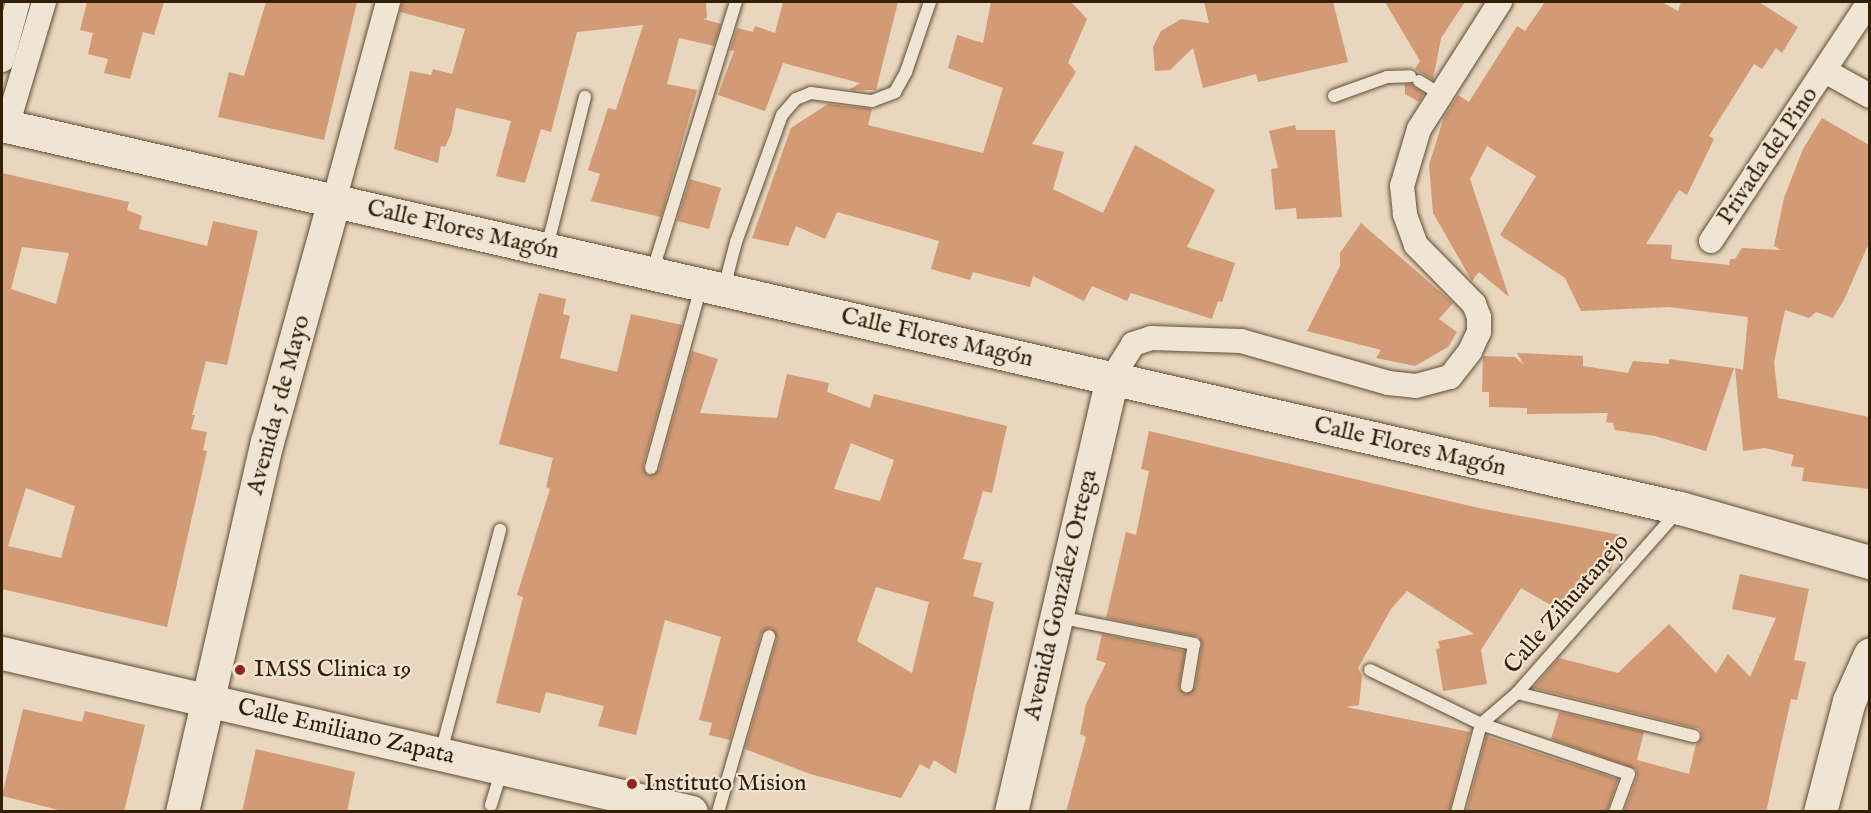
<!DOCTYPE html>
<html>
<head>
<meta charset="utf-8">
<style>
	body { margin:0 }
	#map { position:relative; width:1871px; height:813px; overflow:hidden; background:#e8d6be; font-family:"IM FELL English",serif }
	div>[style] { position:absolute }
	.building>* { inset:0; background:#d29a75 }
	.roads { filter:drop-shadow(0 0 2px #604d33) drop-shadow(0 0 2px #604d33) }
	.lane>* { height:12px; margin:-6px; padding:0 6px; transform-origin:6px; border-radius:6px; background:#f0e4d5 }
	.street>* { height:24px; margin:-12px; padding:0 12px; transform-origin:12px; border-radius:12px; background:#f0e4d5 }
	.secondary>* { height:33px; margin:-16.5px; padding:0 16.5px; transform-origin:16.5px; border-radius:16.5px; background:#f0e4d5 }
	.dots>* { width:16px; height:16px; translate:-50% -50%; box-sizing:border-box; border:3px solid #f0e4d5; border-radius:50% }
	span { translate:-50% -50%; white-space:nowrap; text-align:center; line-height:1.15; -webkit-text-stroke:4.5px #f0e4d5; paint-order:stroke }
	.street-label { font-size:24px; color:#331f05 }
	.poi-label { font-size:24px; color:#331f05 }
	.left { translate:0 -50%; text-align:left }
	.frame { position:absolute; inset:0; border:3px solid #331f05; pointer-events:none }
</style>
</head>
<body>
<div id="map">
	<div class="building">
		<div style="clip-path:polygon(87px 2px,164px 2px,154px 35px,143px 32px,130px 79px,104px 73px,108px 59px,88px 54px,93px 33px,80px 30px)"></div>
		<div style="clip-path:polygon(266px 2px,357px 2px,324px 140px,218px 117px,229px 72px,244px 76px)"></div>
		<div style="clip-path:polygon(402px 2px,706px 2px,707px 18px,703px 19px,721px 24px,714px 46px,679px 38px,667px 84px,697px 90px,661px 217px,591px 201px,600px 174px,588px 170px,608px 108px,616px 110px,643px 25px,577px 32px,551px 132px,541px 129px,525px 183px,496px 176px,511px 121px,456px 108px,451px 134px,445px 147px,441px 146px,438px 163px,394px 149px,410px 71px,431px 75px,433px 69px,452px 74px,465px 29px,400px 12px)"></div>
		<div style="clip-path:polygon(783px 2px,898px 2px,876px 90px,849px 90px,860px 83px,783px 63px,765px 111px,718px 95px,734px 51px,730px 50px,737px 28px,753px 32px,755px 26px,775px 33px)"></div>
		<div style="clip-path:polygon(991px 2px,1071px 2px,1087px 19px,1068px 63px,1076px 72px,1032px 144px,1064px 152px,1053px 189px,1103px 213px,1135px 145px,1215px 190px,1187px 247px,1235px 263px,1222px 302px,1218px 301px,1212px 319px,1131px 293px,1127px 301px,1092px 286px,1084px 301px,1033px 276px,1030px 287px,973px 272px,970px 280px,931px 269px,939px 241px,837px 212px,825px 239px,796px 226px,788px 246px,752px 238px,791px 128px,828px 104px,872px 109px,868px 125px,983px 153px,1003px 88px,948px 68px,957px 35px,983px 43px)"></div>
		<div style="clip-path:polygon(1204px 2px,1333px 2px,1348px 62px,1258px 82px,1256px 74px,1203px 88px,1193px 48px,1170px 70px,1155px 71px,1153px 47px,1161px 31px,1181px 19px,1209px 23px)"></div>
		<div style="clip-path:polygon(1385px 2px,1465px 2px,1441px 38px,1433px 80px,1415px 69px,1420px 61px)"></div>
		<div style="clip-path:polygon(1545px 2px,1662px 2px,1678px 11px,1681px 2px,1759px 2px,1798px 27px,1782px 53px,1776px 48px,1762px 69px,1754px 64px,1709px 136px,1714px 139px,1687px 195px,1679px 190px,1646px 244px,1672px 245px,1671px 259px,1729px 265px,1730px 259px,1735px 259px,1742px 248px,1781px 250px,1774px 246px,1784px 198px,1803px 149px,1822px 118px,1869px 145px,1869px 243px,1844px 300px,1833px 318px,1816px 312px,1809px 318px,1785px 310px,1774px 362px,1778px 398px,1869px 417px,1869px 489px,1802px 481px,1804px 468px,1791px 466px,1794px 455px,1765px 448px,1743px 451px,1735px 368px,1743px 370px,1748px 317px,1669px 307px,1581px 311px,1565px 278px,1500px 235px,1536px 176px,1487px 146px,1470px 179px,1509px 297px,1479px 272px,1472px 281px,1433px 213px,1429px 165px,1444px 117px,1458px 95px,1469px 102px,1517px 26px,1525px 31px)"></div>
		<div style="clip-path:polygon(1405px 84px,1411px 84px,1424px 94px,1419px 102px,1405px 94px)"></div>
		<div style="clip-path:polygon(1295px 125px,1296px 130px,1335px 130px,1342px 217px,1297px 219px,1296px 208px,1275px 210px,1271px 169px,1278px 168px,1269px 131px)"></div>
		<div style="clip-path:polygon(evenodd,2px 173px,129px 202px,127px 210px,142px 216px,139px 229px,207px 246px,213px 221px,258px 231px,227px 365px,206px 361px,192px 415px,195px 415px,191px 429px,207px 432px,203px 450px,207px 451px,167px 627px,2px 589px,2px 173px,22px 247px,69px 253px,56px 304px,11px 289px,22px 247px,2px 173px,26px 488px,75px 506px,61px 558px,8px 546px,26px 488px)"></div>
		<div style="clip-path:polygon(690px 179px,721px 188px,709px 229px,677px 221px)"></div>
		<div style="clip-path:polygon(1361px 223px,1453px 303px,1439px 319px,1457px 332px,1448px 347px,1415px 366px,1376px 358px,1381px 350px,1307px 331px,1340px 266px,1340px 253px)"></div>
		<div style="clip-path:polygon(evenodd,539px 293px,566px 299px,563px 314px,570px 316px,560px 358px,617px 372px,631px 314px,682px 325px,643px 466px,648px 476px,659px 470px,692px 351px,718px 359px,700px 413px,777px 418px,787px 374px,829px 383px,827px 392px,870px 408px,874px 394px,1007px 426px,992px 493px,983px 491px,963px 559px,982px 563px,973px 596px,994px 602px,956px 774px,934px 760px,929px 769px,920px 764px,901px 798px,810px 774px,745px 749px,777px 638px,771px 628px,761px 634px,730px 740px,709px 735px,712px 723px,699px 720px,721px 637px,665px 620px,636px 735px,598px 726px,604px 706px,546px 692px,540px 713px,496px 703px,523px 597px,517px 595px,550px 489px,546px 487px,553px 458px,499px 444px,539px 293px,851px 443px,894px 460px,880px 501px,834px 489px,851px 443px,539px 293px,876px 587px,929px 602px,912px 673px,857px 641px,876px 587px)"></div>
		<div style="clip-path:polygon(1517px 353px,1583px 356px,1583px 366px,1628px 373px,1633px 361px,1669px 364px,1669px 359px,1734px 368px,1706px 451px,1655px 436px,1615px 430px,1613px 423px,1606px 422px,1608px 413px,1527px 414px,1527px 408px,1489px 407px,1489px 392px,1482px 392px,1483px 356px,1515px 357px,1524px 365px)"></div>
		<div style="clip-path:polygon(1149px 431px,1479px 508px,1621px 535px,1610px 574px,1600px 565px,1561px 611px,1521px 588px,1481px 650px,1487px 684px,1443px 691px,1436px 649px,1440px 648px,1438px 641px,1474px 634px,1407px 591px,1391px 609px,1358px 668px,1362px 676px,1359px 705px,1346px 707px,1470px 732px,1449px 812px,1066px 812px,1086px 737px,1080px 734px,1086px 704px,1106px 663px,1096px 660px,1102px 634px,1185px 651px,1179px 688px,1186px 694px,1195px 687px,1202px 645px,1199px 637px,1106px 618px,1126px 532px,1136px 535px,1149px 471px,1141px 469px)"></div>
		<div style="clip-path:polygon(1740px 574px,1809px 589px,1794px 660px,1806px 662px,1797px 700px,1791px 699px,1766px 812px,1624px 812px,1637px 777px,1636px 769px,1551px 739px,1559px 712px,1644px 732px,1637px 760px,1689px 774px,1696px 744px,1702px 737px,1700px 729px,1533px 688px,1559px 658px,1618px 673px,1669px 624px,1716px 673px,1728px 654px,1750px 677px,1776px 618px,1732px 609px)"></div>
		<div style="clip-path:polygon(23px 709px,82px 722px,85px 711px,145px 725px,124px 812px,67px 812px,2px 796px)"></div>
		<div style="clip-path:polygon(1486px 736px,1618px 779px,1607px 812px,1466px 812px)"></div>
		<div style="clip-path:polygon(256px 749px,355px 772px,347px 812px,242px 812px)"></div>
	</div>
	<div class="roads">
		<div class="lane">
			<div style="left:1419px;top:81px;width:26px;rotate:32deg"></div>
			<div style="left:1334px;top:96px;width:56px;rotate:-19.7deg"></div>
			<div style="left:1387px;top:77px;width:23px;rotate:-2deg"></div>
			<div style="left:547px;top:247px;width:155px;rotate:-75.8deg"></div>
			<div style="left:652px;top:273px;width:284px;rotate:-72.8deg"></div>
			<div style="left:724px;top:288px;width:48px;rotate:-75.4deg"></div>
			<div style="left:736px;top:242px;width:135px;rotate:-70.1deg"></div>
			<div style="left:782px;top:115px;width:21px;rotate:-49deg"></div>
			<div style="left:796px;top:99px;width:16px;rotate:-22deg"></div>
			<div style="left:811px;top:93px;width:62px;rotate:7.5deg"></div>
			<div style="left:872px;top:101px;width:25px;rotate:-21deg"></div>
			<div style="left:895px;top:92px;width:23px;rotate:-61deg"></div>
			<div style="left:906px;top:72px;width:74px;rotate:-71.1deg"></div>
			<div style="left:651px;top:468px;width:189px;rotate:-74.6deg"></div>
			<div style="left:1058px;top:617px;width:139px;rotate:11.2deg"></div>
			<div style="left:1194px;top:644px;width:43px;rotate:99.5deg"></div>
			<div style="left:1370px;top:670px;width:123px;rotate:25.9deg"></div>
			<div style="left:1481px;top:724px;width:156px;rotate:18.7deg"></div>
			<div style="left:1629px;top:774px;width:40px;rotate:110.2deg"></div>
			<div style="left:1517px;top:693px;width:182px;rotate:13.7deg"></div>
			<div style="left:441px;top:752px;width:230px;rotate:-75.1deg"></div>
			<div style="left:491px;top:805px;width:39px;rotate:-73deg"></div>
			<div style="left:718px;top:812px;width:183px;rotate:-73.8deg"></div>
			<div style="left:1457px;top:812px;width:91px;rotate:-74.7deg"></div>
			<div style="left:1481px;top:724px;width:48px;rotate:-40.7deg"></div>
			<div style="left:1517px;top:693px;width:242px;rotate:-48.5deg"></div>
		</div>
		<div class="street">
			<div style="left:2px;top:60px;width:60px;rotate:-74.6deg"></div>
			<div style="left:1825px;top:71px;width:51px;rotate:29.1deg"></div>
			<div style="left:7px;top:126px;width:129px;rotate:-73.4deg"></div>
			<div style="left:334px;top:201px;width:206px;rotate:-74.8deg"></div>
			<div style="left:1711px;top:241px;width:287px;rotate:-56.5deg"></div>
			<div style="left:1112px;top:378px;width:40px;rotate:-58deg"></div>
			<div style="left:1133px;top:344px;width:19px;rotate:-18deg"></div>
			<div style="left:1151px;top:338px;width:90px;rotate:1.9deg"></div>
			<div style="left:1241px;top:341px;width:153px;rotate:15.9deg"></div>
			<div style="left:1388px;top:383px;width:28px;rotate:6deg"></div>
			<div style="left:1416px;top:386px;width:35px;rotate:-15deg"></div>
			<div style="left:1450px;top:377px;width:33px;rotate:-52deg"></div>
			<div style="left:1470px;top:351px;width:21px;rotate:-65deg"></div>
			<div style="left:1479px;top:332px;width:15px;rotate:-90deg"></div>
			<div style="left:1479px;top:317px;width:14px;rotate:-111deg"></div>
			<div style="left:1474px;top:304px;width:83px;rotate:-134.5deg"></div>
			<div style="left:1416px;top:245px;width:33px;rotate:-110deg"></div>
			<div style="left:1405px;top:214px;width:28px;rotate:-96deg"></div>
			<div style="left:1402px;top:186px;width:59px;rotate:-73.4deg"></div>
			<div style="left:1419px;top:129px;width:151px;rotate:-57.5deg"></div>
		</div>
		<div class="secondary">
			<div style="left:2px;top:125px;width:1721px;rotate:12.86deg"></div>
			<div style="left:1680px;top:508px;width:198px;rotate:15.9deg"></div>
			<div style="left:2px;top:653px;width:707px;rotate:12.99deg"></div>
			<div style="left:182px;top:812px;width:380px;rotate:-77.1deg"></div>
			<div style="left:267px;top:442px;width:250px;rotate:-74.5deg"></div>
			<div style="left:1011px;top:812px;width:446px;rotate:-76.9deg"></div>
			<div style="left:1820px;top:812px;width:115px;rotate:-75.4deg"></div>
			<div style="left:1849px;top:701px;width:51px;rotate:-65.9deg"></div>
		</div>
	</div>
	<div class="dots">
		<div style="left:240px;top:670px;background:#8f2418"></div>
		<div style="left:632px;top:784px;background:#8f2418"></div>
	</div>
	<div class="street-label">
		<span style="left:1768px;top:156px;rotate:-56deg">Privada del Pino</span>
		<span style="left:463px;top:230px;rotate:13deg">Calle Flores Magón</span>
		<span style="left:937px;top:338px;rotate:13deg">Calle Flores Magón</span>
		<span style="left:279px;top:405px;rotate:-75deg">Avenida 5 de Mayo</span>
		<span style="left:1410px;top:447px;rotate:13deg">Calle Flores Magón</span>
		<span style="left:1061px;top:595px;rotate:-77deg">Avenida González Ortega</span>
		<span style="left:1567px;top:604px;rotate:-49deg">Calle Zihuatanejo</span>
		<span style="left:346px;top:732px;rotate:13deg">Calle Emiliano Zapata</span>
	</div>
	<div class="poi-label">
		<span class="left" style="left:254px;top:670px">IMSS Clinica 19</span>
		<span class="left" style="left:644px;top:784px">Instituto Mision</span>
	</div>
	<div class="frame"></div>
</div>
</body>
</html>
